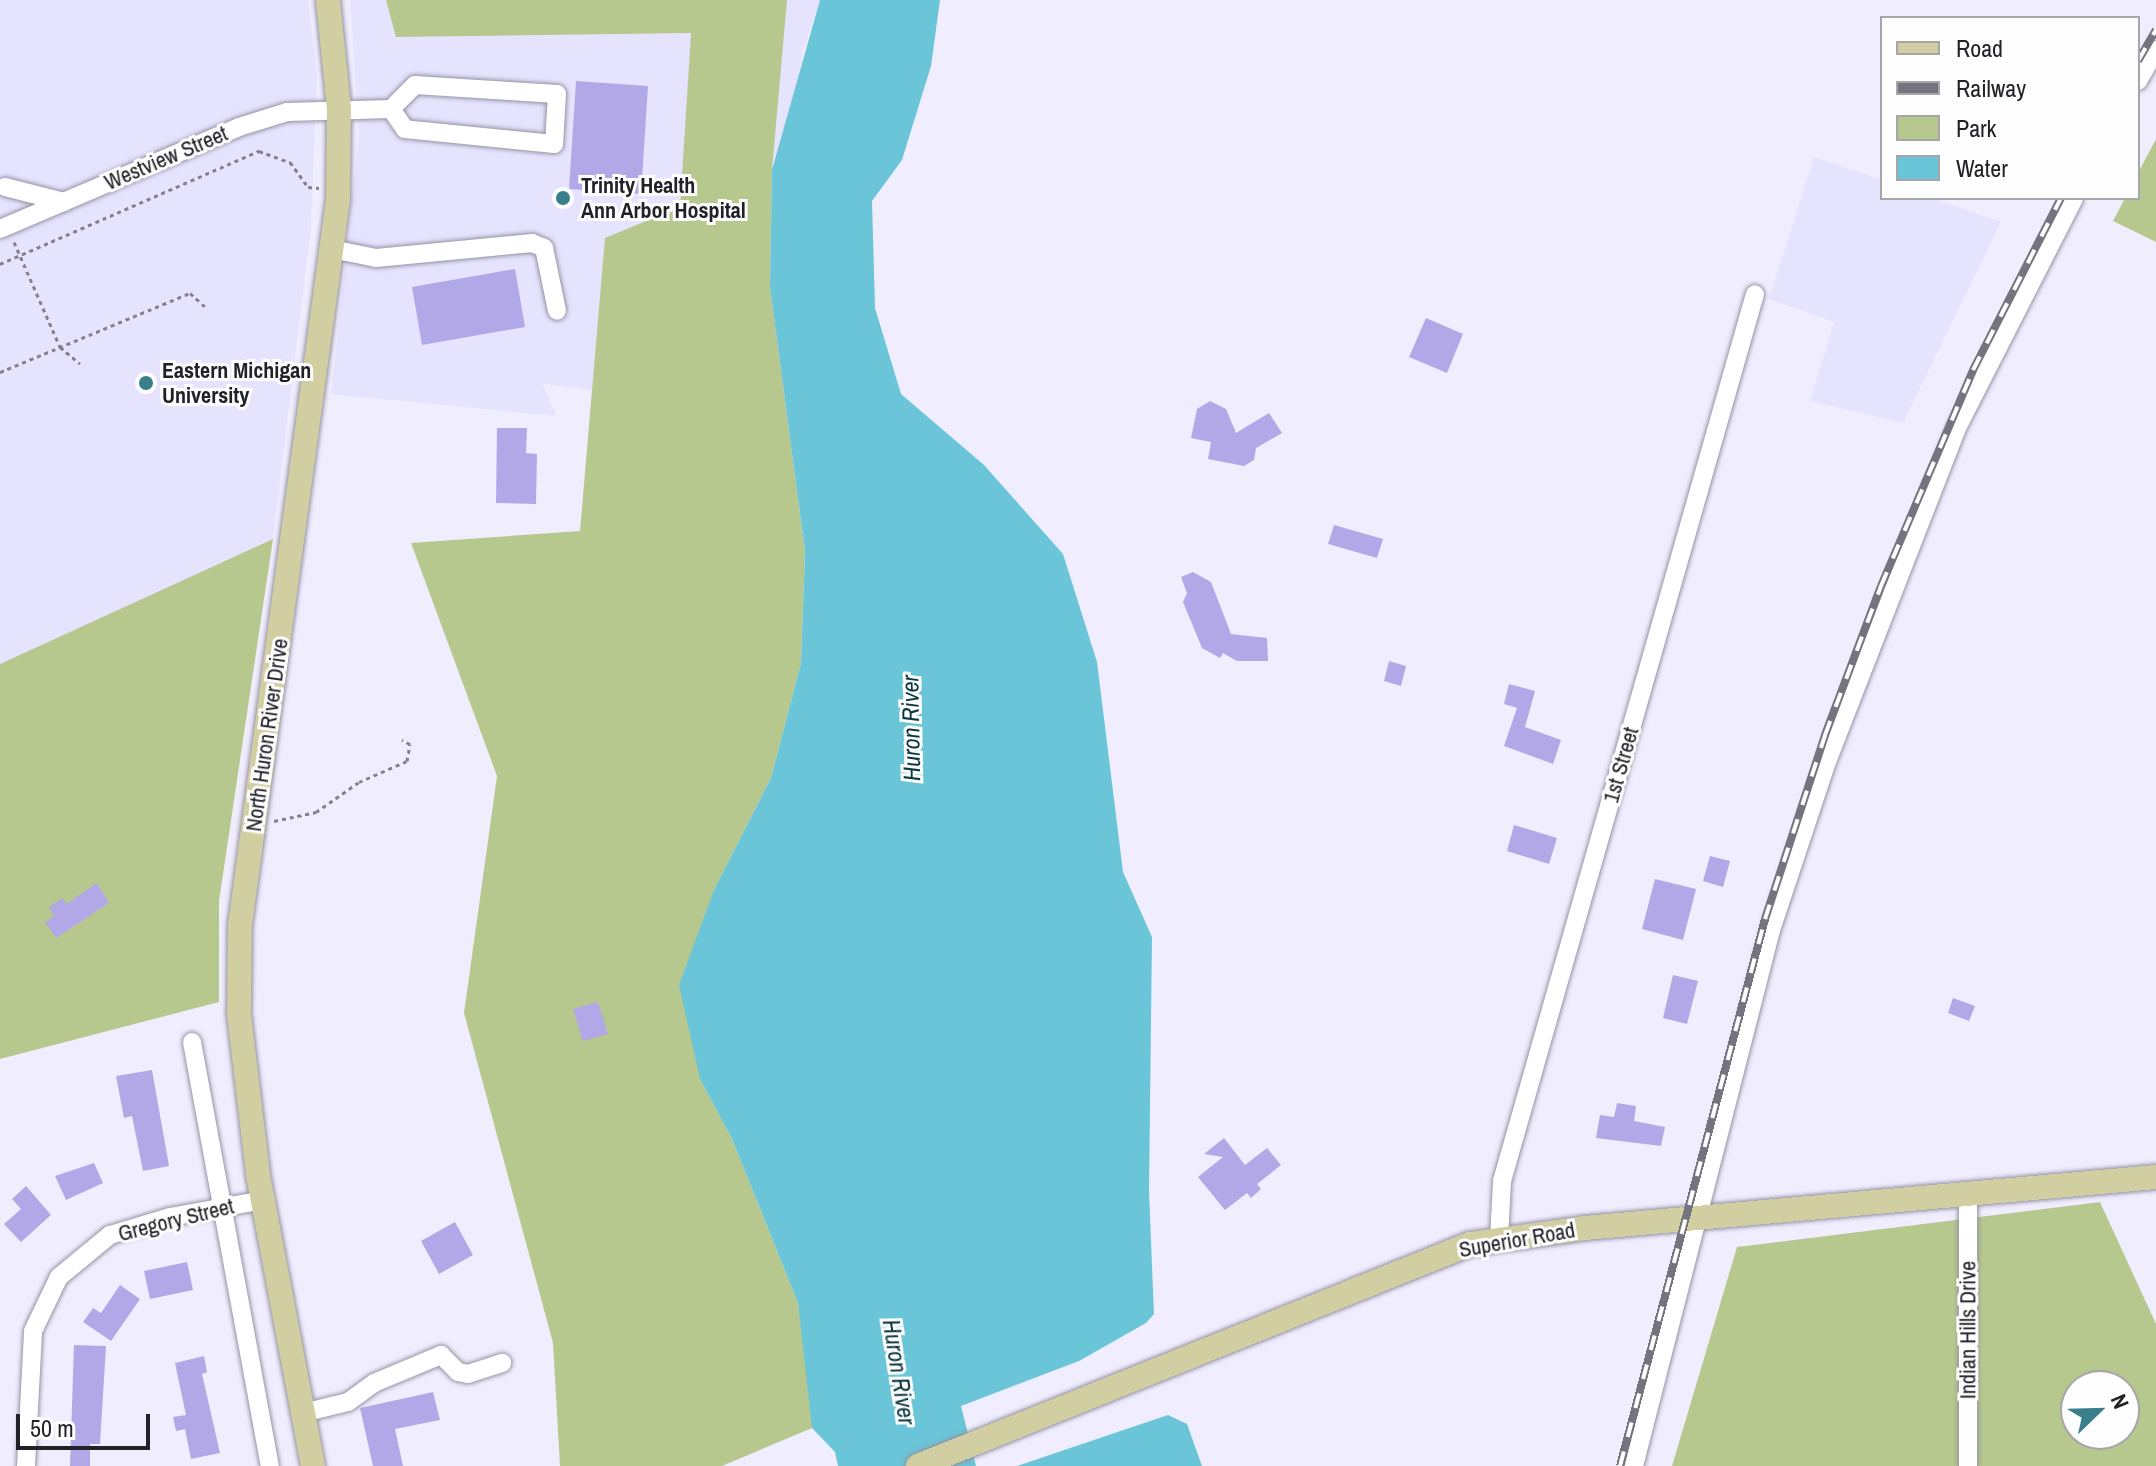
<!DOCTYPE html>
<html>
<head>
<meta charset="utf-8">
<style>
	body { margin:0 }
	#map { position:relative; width:2156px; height:1466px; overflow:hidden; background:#f0eefe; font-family:"Archivo Narrow",sans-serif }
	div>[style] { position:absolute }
	.built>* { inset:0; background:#e6e3fe }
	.green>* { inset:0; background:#b7c88f }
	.water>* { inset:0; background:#6ac5d8 }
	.building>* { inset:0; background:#b3a8e7 }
	.path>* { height:3px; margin-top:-1.5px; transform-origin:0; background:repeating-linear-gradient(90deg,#83818c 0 4px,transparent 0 8px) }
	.roads { filter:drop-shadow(0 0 2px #9693a5) drop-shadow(0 0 2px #9693a5) }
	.minor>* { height:18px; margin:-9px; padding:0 9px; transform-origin:9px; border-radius:9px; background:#fff }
	.major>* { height:24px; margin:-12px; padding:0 12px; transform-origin:12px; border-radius:12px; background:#d1cea2 }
	.rail>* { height:8px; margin-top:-4px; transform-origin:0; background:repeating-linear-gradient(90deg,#fefefe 0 15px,#74737e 0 30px); box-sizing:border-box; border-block:2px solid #74737e }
	.dots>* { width:22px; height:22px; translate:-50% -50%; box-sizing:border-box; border:4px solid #fefefe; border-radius:50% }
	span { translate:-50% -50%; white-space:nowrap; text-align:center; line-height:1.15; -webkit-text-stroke:6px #fefefe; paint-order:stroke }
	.street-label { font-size:22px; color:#222128 }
	.poi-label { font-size:22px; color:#222128; font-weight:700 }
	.left { translate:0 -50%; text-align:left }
	.water-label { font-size:24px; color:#0a373f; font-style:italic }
	.legend { position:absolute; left:1880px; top:16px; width:260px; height:184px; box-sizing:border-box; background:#fefefe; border:2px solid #a6a6a8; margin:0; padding:10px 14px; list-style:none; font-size:24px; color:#222128 }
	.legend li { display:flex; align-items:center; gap:16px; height:40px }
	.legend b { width:40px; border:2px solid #a6a6a8 }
	.north { position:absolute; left:2060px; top:1370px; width:80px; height:80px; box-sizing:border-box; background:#fefefe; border:2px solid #a6a6a8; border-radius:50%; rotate:67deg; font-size:22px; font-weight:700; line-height:32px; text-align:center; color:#222128 }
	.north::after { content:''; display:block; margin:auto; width:28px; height:36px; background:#3a7f8c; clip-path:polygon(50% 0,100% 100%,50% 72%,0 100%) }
	.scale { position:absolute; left:16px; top:1414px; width:134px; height:36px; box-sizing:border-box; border:4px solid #222128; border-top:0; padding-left:10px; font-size:24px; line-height:28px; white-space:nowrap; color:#222128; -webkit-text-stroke:6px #fefefe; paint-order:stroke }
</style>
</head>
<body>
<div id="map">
	<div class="built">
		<div style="clip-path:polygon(0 0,308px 0,317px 74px,311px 226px,273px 539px,0 664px)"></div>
		<div style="clip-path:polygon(350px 0,820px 0,802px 55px,770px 287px,787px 413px,543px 384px,556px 416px,331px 394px,359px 135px)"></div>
		<div style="clip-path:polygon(1814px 157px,1882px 180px,1882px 198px,1932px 198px,2001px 222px,1903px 423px,1810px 401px,1834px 322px,1769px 299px)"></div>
	</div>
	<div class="green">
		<div style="clip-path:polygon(386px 0,787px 0,772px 170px,770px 287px,805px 551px,801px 663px,771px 778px,714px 890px,700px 1079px,732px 1139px,798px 1303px,811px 1378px,812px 1428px,722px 1466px,560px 1466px,553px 1343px,464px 1013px,497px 776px,411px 543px,580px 531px,605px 238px,680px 207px,691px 33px,396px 37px)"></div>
		<div style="clip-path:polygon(2156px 139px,2156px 242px,2113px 221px,2125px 198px,2138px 198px,2138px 173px)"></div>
		<div style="clip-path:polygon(273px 539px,219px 901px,219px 1002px,0 1059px,0 664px)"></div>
		<div style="clip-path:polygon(evenodd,2100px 1202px,2156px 1324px,2156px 1466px,1672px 1466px,1737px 1247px,2100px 1202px,2076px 1386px,2124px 1386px,2124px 1434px,2076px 1434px,2076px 1386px)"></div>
	</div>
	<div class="water">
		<div style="clip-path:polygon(820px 0,940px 0,931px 66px,902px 160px,872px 201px,875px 308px,901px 394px,984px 465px,1063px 554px,1097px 662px,1123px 872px,1152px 937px,1149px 1192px,1154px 1314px,1146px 1323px,1079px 1361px,961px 1406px,976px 1466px,838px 1466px,835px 1452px,812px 1428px,798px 1303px,732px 1139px,700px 1079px,679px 985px,714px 890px,771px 778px,801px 663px,805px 551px,770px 287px,772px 170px)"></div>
		<div style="clip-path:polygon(1168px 1415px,1187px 1424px,1202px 1466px,1017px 1466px)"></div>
	</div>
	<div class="building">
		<div style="clip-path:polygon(576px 81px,648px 86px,641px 194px,569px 189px)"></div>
		<div style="clip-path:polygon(515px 269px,525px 327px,422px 345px,412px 287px)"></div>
		<div style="clip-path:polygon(1426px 318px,1463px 334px,1447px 373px,1409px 357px)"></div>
		<div style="clip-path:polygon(1210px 401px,1226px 409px,1236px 433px,1269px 413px,1282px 433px,1256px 448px,1254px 460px,1244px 466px,1208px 459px,1211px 442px,1191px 438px,1197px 409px)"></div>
		<div style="clip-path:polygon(497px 428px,527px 428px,526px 453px,537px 454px,536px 504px,496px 503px)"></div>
		<div style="clip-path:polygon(1334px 525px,1383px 539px,1377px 558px,1328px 544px)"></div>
		<div style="clip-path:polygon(1193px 572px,1211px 582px,1231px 634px,1267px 638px,1268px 661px,1237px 661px,1223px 653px,1220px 658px,1202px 648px,1183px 602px,1187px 593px,1181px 577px)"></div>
		<div style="clip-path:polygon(1389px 661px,1406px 666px,1401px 686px,1384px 681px)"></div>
		<div style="clip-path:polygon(1509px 684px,1535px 691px,1525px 727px,1561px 740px,1553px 764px,1504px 746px,1517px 708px,1504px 704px)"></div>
		<div style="clip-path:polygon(1514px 825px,1557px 838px,1549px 864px,1507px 851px)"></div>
		<div style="clip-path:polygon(1710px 856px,1730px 861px,1723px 887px,1703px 881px)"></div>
		<div style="clip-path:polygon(1655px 879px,1696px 889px,1683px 940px,1642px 929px)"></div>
		<div style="clip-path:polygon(97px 883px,109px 903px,56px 938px,45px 922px,54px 916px,49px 907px,63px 898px,66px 904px)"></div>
		<div style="clip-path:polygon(1673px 975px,1698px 981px,1687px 1024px,1663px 1018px)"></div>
		<div style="clip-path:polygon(1953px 998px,1975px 1006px,1969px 1021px,1948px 1013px)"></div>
		<div style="clip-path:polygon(598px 1002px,608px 1034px,583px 1041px,573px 1009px)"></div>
		<div style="clip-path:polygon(152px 1070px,169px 1166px,143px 1171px,132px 1116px,124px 1118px,116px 1076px)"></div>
		<div style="clip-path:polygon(1617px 1103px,1636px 1106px,1634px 1121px,1665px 1127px,1661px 1146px,1596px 1138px,1600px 1115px,1614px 1117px)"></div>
		<div style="clip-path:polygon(1224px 1138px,1245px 1165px,1267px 1148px,1281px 1165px,1257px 1184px,1261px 1189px,1251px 1198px,1247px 1193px,1225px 1210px,1198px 1177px,1223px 1157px,1204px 1154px)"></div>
		<div style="clip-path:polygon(94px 1163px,103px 1183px,66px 1200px,55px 1176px)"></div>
		<div style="clip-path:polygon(26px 1186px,51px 1215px,21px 1242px,4px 1224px,21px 1209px,12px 1199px)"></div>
		<div style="clip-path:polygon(455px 1222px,473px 1255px,439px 1274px,421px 1241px)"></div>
		<div style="clip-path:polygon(187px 1262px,193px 1290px,150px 1299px,144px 1271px)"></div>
		<div style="clip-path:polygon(120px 1285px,140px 1299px,111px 1341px,83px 1322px,93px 1308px,101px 1313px)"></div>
		<div style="clip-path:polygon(74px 1345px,106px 1346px,100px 1444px,90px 1444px,90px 1466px,70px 1466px)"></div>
		<div style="clip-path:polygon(204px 1356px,207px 1372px,202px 1374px,220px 1453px,191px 1459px,185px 1429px,176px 1431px,173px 1417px,186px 1415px,175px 1363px)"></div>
		<div style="clip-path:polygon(433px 1392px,440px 1420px,395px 1429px,403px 1466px,373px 1466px,360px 1408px)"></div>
	</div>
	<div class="path">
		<div style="left:14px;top:242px;width:115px;rotate:66.3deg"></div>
		<div style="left:60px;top:347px;width:26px;rotate:40deg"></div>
		<div style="left:0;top:264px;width:283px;rotate:-23.6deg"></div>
		<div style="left:259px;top:151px;width:33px;rotate:20deg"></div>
		<div style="left:290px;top:162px;width:31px;rotate:54deg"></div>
		<div style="left:308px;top:187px;width:11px;rotate:5deg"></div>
		<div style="left:0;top:372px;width:206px;rotate:-22.6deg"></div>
		<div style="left:190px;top:293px;width:24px;rotate:42deg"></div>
		<div style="left:274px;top:821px;width:43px;rotate:-12.1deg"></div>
		<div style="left:316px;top:812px;width:52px;rotate:-34.9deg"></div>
		<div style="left:359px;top:782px;width:52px;rotate:-23.6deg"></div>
		<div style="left:407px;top:761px;width:17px;rotate:-80deg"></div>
		<div style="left:410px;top:744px;width:9px;rotate:-153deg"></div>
	</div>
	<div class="roads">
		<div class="minor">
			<div style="left:2138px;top:81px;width:36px;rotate:-60deg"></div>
			<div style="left:5px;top:187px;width:61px;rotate:14.3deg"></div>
			<div style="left:0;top:229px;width:260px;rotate:-23.1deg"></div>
			<div style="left:239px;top:127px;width:50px;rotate:-17.4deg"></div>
			<div style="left:287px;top:112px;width:104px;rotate:-1.7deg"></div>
			<div style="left:391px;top:109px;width:34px;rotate:-45deg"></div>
			<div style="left:415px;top:85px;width:142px;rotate:3.6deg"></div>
			<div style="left:557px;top:94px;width:50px;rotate:93.4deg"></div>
			<div style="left:554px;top:144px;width:150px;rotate:-174.3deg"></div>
			<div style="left:405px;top:129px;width:24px;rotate:-125deg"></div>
			<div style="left:332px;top:249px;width:45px;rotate:11.6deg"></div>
			<div style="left:376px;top:258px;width:157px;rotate:-5.5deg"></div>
			<div style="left:532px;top:243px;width:13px;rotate:23deg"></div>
			<div style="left:544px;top:248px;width:64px;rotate:78.3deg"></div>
			<div style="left:192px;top:1042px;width:431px;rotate:79.6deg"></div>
			<div style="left:1968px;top:1194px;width:272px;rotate:90deg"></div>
			<div style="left:1499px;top:1239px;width:58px;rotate:-87deg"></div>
			<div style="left:1502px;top:1181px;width:922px;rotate:-74.08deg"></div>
			<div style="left:303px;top:1413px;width:46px;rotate:-13.7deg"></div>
			<div style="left:348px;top:1402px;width:32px;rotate:-36deg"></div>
			<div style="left:374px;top:1383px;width:73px;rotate:-22.7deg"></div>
			<div style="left:441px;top:1355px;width:24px;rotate:45deg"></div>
			<div style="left:458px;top:1372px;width:10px;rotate:11deg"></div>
			<div style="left:468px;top:1374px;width:36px;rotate:-18deg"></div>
			<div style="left:26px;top:1466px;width:135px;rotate:-87deg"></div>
			<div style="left:33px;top:1331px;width:60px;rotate:-64.3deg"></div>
			<div style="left:59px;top:1277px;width:66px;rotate:-39.5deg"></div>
			<div style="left:110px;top:1235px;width:63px;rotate:-16.7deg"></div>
			<div style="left:170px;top:1217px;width:96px;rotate:-10.3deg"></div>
			<div style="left:1634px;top:1466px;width:553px;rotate:-75.66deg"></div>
			<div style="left:1771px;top:930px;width:180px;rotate:-71.6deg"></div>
			<div style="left:1828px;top:759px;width:353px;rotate:-68.7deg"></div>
			<div style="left:1956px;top:430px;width:260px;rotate:-63deg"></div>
		</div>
		<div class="major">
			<div style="left:313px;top:1466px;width:297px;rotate:-100.7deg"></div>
			<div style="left:258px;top:1174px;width:161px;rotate:-96.8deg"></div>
			<div style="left:239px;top:1014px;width:89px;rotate:-89.4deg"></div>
			<div style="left:240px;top:925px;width:733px;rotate:-82.31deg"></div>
			<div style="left:338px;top:199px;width:90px;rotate:-89.4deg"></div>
			<div style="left:339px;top:109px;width:110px;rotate:-95.8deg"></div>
			<div style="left:918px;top:1466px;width:595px;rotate:-21.91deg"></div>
			<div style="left:1470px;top:1244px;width:116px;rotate:-7.9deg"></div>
			<div style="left:1585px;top:1228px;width:573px;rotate:-5.1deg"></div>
		</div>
	</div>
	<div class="rail">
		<div style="left:2138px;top:61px;width:36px;rotate:-60deg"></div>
		<div style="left:1620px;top:1466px;width:566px;rotate:-75.15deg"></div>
		<div style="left:1765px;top:919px;width:194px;rotate:-71.9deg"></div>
		<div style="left:1825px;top:735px;width:159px;rotate:-69.4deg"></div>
		<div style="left:1881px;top:586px;width:235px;rotate:-66.9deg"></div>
		<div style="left:1973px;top:370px;width:193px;rotate:-62.9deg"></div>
	</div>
	<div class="dots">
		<div style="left:563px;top:198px;background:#3a7f8c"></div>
		<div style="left:146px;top:383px;background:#3a7f8c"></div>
	</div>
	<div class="street-label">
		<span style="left:166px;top:158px;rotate:-23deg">Westview Street</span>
		<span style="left:267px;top:735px;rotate:-82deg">North Huron River Drive</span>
		<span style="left:1621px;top:765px;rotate:-74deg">1st Street</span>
		<span style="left:176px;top:1220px;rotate:-14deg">Gregory Street</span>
		<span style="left:1517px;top:1240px;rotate:-10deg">Superior Road</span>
		<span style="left:1968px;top:1330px;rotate:-90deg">Indian Hills Drive</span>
	</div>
	<div class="poi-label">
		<span class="left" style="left:581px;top:198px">Trinity Health<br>Ann Arbor Hospital</span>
		<span class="left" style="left:162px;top:383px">Eastern Michigan<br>University</span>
	</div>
	<div class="water-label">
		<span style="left:911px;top:728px;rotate:-91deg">Huron River</span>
		<span style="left:899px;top:1372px;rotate:81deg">Huron River</span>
	</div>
	<ul class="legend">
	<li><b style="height:10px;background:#d1cea2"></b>Road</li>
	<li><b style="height:10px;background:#74737e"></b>Railway</li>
	<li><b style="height:22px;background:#b7c88f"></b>Park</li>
	<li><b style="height:22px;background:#6ac5d8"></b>Water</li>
	</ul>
	<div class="north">N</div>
	<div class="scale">50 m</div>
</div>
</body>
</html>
